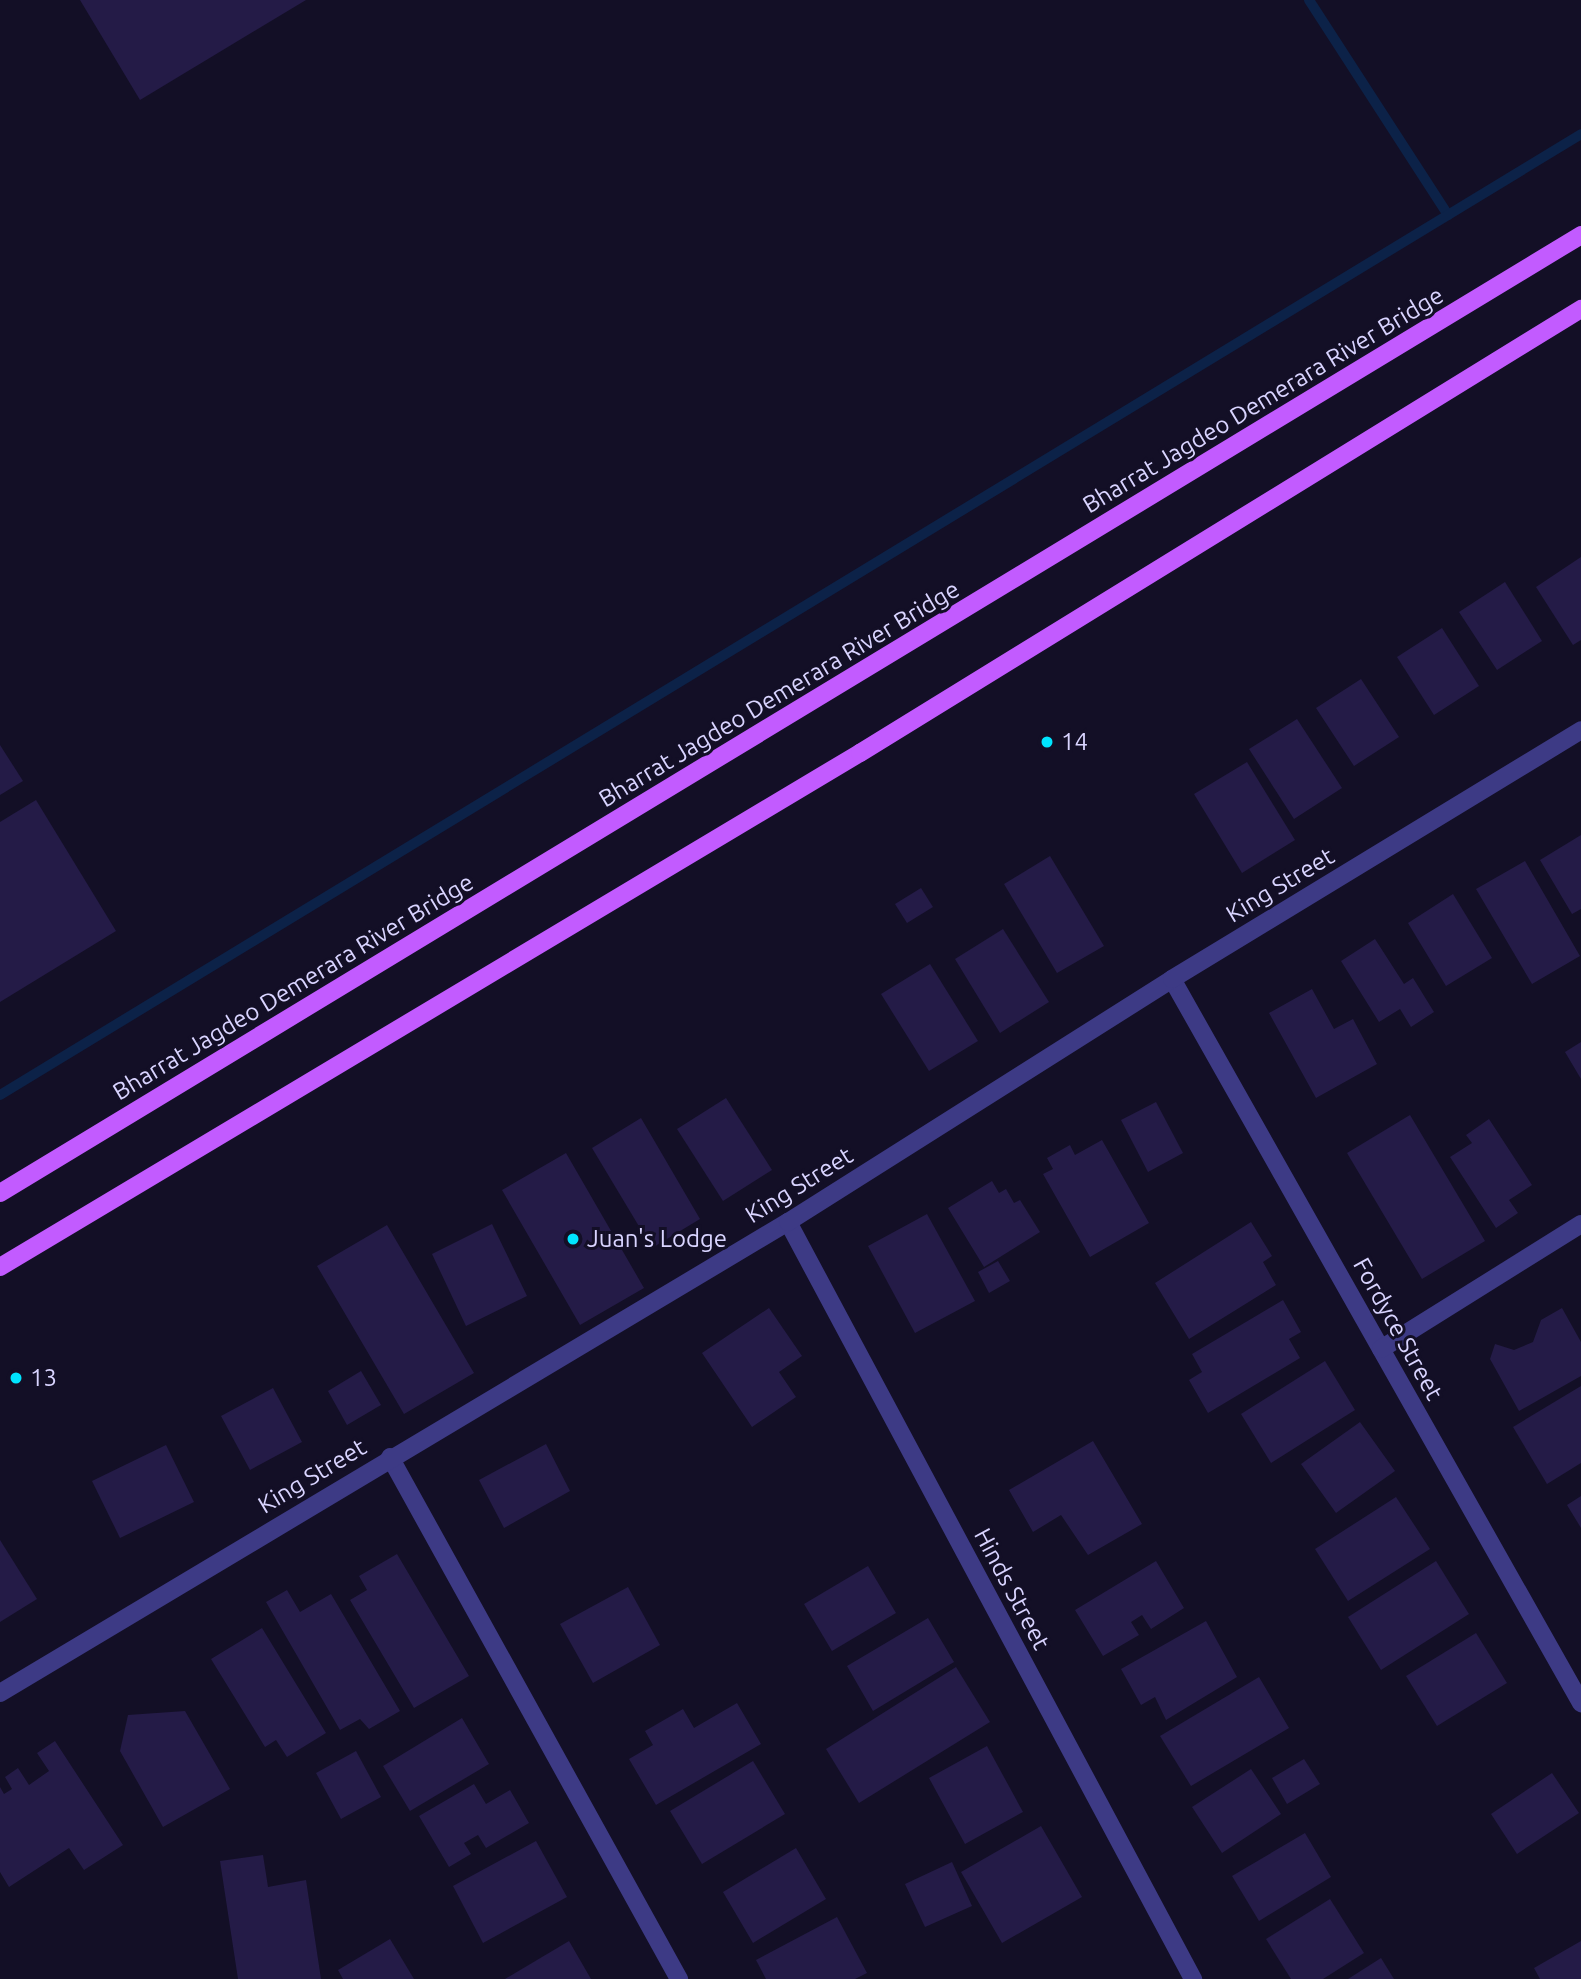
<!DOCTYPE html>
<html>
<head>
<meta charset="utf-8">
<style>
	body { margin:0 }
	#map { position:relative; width:1581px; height:1979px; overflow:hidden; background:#130f26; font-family:Ubuntu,sans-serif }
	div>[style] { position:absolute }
	.stream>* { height:10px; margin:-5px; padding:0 5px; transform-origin:5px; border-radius:5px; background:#0c2248 }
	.building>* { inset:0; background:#241b47 }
	.street>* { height:18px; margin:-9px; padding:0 9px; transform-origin:9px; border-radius:9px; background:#3d3a85 }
	.primary>* { height:18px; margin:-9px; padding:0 9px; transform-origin:9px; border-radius:9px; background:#c25bff }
	.dots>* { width:19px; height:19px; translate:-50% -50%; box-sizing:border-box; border:4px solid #130f26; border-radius:50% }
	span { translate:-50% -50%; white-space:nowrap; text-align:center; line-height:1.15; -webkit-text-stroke:6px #130f26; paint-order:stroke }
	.street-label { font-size:24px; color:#d9d4ff }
	.poi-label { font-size:24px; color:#d9d4ff }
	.left { translate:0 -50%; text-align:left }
</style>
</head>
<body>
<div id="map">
	<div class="stream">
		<div style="left:1309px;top:0;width:256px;rotate:57.1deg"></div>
		<div style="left:0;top:1095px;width:1850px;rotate:-31.29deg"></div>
	</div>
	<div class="building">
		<div style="clip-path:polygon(80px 0,306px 0,140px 100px)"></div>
		<div style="clip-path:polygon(1581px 557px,1581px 640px,1573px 645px,1536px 587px)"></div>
		<div style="clip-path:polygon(1505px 582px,1542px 641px,1497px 670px,1459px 612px)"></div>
		<div style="clip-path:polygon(1442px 628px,1479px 686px,1434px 715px,1397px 657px)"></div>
		<div style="clip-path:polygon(1361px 679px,1399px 737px,1354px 766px,1316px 708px)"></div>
		<div style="clip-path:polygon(1297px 719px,1342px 788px,1294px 819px,1249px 749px)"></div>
		<div style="clip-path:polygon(0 745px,23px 781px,0 795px)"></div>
		<div style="clip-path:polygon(1247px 762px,1295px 840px,1242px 873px,1194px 794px)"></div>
		<div style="clip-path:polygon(36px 800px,116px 931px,0 1002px,0 822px)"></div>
		<div style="clip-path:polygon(1581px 835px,1581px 909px,1572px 914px,1540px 860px)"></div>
		<div style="clip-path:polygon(1050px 856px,1104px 946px,1057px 973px,1004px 884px)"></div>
		<div style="clip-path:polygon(1525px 861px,1580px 956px,1532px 984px,1476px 889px)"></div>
		<div style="clip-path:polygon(921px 888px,933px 907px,907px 923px,895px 904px)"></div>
		<div style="clip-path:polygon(1453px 894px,1492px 958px,1446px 986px,1408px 923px)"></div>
		<div style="clip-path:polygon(1003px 929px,1049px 1002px,1000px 1033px,955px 959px)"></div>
		<div style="clip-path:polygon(1375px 939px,1404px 984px,1413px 978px,1434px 1012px,1411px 1027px,1400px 1009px,1379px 1022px,1341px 961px)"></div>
		<div style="clip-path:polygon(930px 964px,978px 1041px,929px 1071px,881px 994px)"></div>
		<div style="clip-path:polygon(1312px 989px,1334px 1029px,1353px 1019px,1377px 1064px,1316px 1098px,1269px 1013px)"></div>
		<div style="clip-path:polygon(1581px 1042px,1581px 1079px,1565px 1052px)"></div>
		<div style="clip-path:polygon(726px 1098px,772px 1170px,723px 1201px,677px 1129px)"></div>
		<div style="clip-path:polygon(1156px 1102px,1183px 1153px,1148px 1172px,1121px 1120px)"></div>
		<div style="clip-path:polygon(1410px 1115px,1485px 1241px,1422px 1279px,1347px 1153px)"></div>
		<div style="clip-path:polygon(641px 1118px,700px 1219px,652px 1248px,592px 1148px)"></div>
		<div style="clip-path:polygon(1489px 1119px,1532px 1185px,1509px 1200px,1518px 1213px,1496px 1228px,1450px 1157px,1472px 1143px,1466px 1135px)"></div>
		<div style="clip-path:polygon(1102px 1140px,1149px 1223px,1090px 1257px,1043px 1174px,1053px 1169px,1047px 1158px,1070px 1145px,1075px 1155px)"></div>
		<div style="clip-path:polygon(566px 1153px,644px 1288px,580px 1325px,502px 1190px)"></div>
		<div style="clip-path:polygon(992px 1181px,999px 1193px,1006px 1189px,1014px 1203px,1020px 1200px,1040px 1232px,984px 1267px,948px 1208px)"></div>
		<div style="clip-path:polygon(927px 1214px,975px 1301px,915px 1333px,868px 1246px)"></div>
		<div style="clip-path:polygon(1251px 1222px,1272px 1256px,1263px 1262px,1276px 1285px,1189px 1339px,1155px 1283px)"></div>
		<div style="clip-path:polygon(492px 1224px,527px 1296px,466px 1326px,432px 1254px)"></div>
		<div style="clip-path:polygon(387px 1225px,474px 1373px,404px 1414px,317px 1266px)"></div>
		<div style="clip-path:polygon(998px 1261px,1010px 1281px,989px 1293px,978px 1272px)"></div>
		<div style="clip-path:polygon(1283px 1300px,1301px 1332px,1289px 1339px,1300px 1358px,1208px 1413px,1189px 1380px,1202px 1372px,1192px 1354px)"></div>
		<div style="clip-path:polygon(769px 1308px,802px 1356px,779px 1372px,796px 1397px,752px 1427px,702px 1353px)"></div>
		<div style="clip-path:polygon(1562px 1308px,1581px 1342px,1581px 1376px,1519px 1411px,1490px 1359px,1495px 1344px,1514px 1350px,1533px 1342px,1541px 1320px)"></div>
		<div style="clip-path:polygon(1325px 1361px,1355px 1410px,1271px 1463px,1241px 1414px)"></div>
		<div style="clip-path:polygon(361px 1371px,381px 1405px,347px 1425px,328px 1391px)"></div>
		<div style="clip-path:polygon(1581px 1386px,1581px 1463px,1547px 1484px,1513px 1427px)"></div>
		<div style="clip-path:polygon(273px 1388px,302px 1442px,250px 1470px,221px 1416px)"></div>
		<div style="clip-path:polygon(1360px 1422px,1395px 1471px,1336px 1513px,1301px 1464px)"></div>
		<div style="clip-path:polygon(1093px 1441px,1142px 1524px,1088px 1555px,1061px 1515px,1033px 1532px,1009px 1490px)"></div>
		<div style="clip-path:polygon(546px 1444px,570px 1491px,504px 1528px,479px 1480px)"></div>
		<div style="clip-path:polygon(166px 1445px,194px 1502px,120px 1538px,92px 1481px)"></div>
		<div style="clip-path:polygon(1581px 1496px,1581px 1528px,1567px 1505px)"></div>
		<div style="clip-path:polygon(1396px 1497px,1430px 1549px,1348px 1601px,1315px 1549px)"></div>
		<div style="clip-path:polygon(0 1540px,37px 1599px,0 1622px)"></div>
		<div style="clip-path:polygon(397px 1554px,469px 1676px,414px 1708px,350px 1600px,367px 1590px,359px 1576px)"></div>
		<div style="clip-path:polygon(1156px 1561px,1184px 1608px,1151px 1629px,1142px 1615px,1131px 1622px,1139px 1635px,1103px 1656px,1075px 1610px)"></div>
		<div style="clip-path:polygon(1436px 1561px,1469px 1614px,1381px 1670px,1348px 1617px)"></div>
		<div style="clip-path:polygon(868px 1566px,896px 1613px,832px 1651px,804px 1604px)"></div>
		<div style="clip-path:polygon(628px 1587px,660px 1645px,593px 1683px,560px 1624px)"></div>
		<div style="clip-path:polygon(287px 1590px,300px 1612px,331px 1594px,400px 1711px,369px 1729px,360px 1719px,340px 1730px,266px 1602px)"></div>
		<div style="clip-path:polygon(928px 1618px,954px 1662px,873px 1711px,847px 1666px)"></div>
		<div style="clip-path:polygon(1206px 1621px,1237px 1677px,1166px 1720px,1155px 1697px,1141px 1705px,1121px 1669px)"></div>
		<div style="clip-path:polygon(262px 1628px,326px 1733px,287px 1757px,276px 1740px,265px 1747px,211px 1659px)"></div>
		<div style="clip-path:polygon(1476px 1633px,1507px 1683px,1437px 1726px,1406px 1676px)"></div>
		<div style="clip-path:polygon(956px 1667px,990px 1722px,859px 1803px,826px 1749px)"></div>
		<div style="clip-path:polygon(1259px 1677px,1289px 1728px,1191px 1786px,1160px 1736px)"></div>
		<div style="clip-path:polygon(737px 1703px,761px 1744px,656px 1805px,629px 1759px,653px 1745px,645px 1731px,683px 1709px,694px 1728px)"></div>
		<div style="clip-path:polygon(185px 1711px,230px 1789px,163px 1827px,120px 1751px,128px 1715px)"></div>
		<div style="clip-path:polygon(462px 1718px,489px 1764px,410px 1811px,383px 1766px)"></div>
		<div style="clip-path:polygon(55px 1741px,123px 1845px,84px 1870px,69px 1848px,9px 1887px,0 1872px,0 1787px,4px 1794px,12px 1789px,5px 1777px,18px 1768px,29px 1785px,49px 1771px,37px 1753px)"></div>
		<div style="clip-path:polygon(987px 1746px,1023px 1812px,965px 1844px,929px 1778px)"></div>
		<div style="clip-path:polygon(356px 1751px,381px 1797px,341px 1819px,316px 1773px)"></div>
		<div style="clip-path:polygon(1304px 1759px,1320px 1784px,1287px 1804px,1272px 1778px)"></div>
		<div style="clip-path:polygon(753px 1761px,785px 1814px,702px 1864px,670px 1811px)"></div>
		<div style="clip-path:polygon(1251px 1769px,1281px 1814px,1222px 1853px,1192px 1807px)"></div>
		<div style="clip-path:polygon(1552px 1773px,1579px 1813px,1517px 1854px,1491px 1814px)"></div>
		<div style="clip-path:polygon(474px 1784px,486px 1804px,510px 1790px,529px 1823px,486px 1848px,478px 1835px,464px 1843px,471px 1854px,449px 1867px,419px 1816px)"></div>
		<div style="clip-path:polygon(1041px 1826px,1082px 1897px,1002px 1943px,961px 1872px)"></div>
		<div style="clip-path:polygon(1305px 1833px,1331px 1877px,1259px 1921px,1232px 1876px)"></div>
		<div style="clip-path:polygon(536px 1841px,567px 1897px,483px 1943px,453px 1886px)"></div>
		<div style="clip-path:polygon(796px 1848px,826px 1899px,753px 1943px,723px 1892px)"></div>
		<div style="clip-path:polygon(263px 1855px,268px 1887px,306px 1880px,321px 1979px,238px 1979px,220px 1861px)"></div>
		<div style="clip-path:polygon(952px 1862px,972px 1906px,925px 1927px,905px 1884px)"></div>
		<div style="clip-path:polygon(1330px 1899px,1364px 1953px,1323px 1979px,1291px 1979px,1266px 1939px)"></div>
		<div style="clip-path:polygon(837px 1917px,867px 1973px,855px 1979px,766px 1979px,756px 1960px)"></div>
		<div style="clip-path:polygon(390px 1939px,414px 1979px,343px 1979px,338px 1970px)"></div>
		<div style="clip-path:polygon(569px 1941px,591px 1979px,505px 1979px)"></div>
		<div style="clip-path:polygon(1581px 1941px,1581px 1979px,1540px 1979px,1534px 1968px)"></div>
		<div style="clip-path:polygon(1381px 1958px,1394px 1979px,1348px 1979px)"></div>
	</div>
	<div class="street">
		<div style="left:1172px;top:979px;width:832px;rotate:60.54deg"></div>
		<div style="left:788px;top:1222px;width:859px;rotate:61.85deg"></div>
		<div style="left:1381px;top:1349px;width:236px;rotate:-32deg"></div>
		<div style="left:390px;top:1457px;width:597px;rotate:61.03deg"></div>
		<div style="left:0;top:1693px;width:918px;rotate:-30.87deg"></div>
		<div style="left:788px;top:1222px;width:454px;rotate:-32.3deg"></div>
		<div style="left:1172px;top:979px;width:479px;rotate:-31.3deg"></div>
	</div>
	<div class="primary">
		<div style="left:0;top:1193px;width:1849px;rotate:-31.21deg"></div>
		<div style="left:0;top:1267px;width:1002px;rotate:-30.87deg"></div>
		<div style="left:860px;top:753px;width:847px;rotate:-31.63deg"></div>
	</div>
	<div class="dots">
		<div style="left:1047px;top:742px;background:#00e5ff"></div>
		<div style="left:573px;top:1239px;background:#00e5ff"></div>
		<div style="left:16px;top:1378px;background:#00e5ff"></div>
	</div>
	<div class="street-label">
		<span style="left:1263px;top:400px;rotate:-31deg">Bharrat Jagdeo Demerara River Bridge</span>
		<span style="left:779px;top:694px;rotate:-31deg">Bharrat Jagdeo Demerara River Bridge</span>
		<span style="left:1280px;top:885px;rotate:-31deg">King Street</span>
		<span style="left:293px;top:987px;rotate:-31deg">Bharrat Jagdeo Demerara River Bridge</span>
		<span style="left:799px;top:1185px;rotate:-32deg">King Street</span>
		<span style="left:1398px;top:1329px;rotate:61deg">Fordyce Street</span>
		<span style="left:312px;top:1476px;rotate:-31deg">King Street</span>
		<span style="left:1012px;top:1589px;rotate:62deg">Hinds Street</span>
	</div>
	<div class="poi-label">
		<span class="left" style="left:1061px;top:742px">14</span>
		<span class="left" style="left:587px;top:1239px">Juan's Lodge</span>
		<span class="left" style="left:30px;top:1378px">13</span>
	</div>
</div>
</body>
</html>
